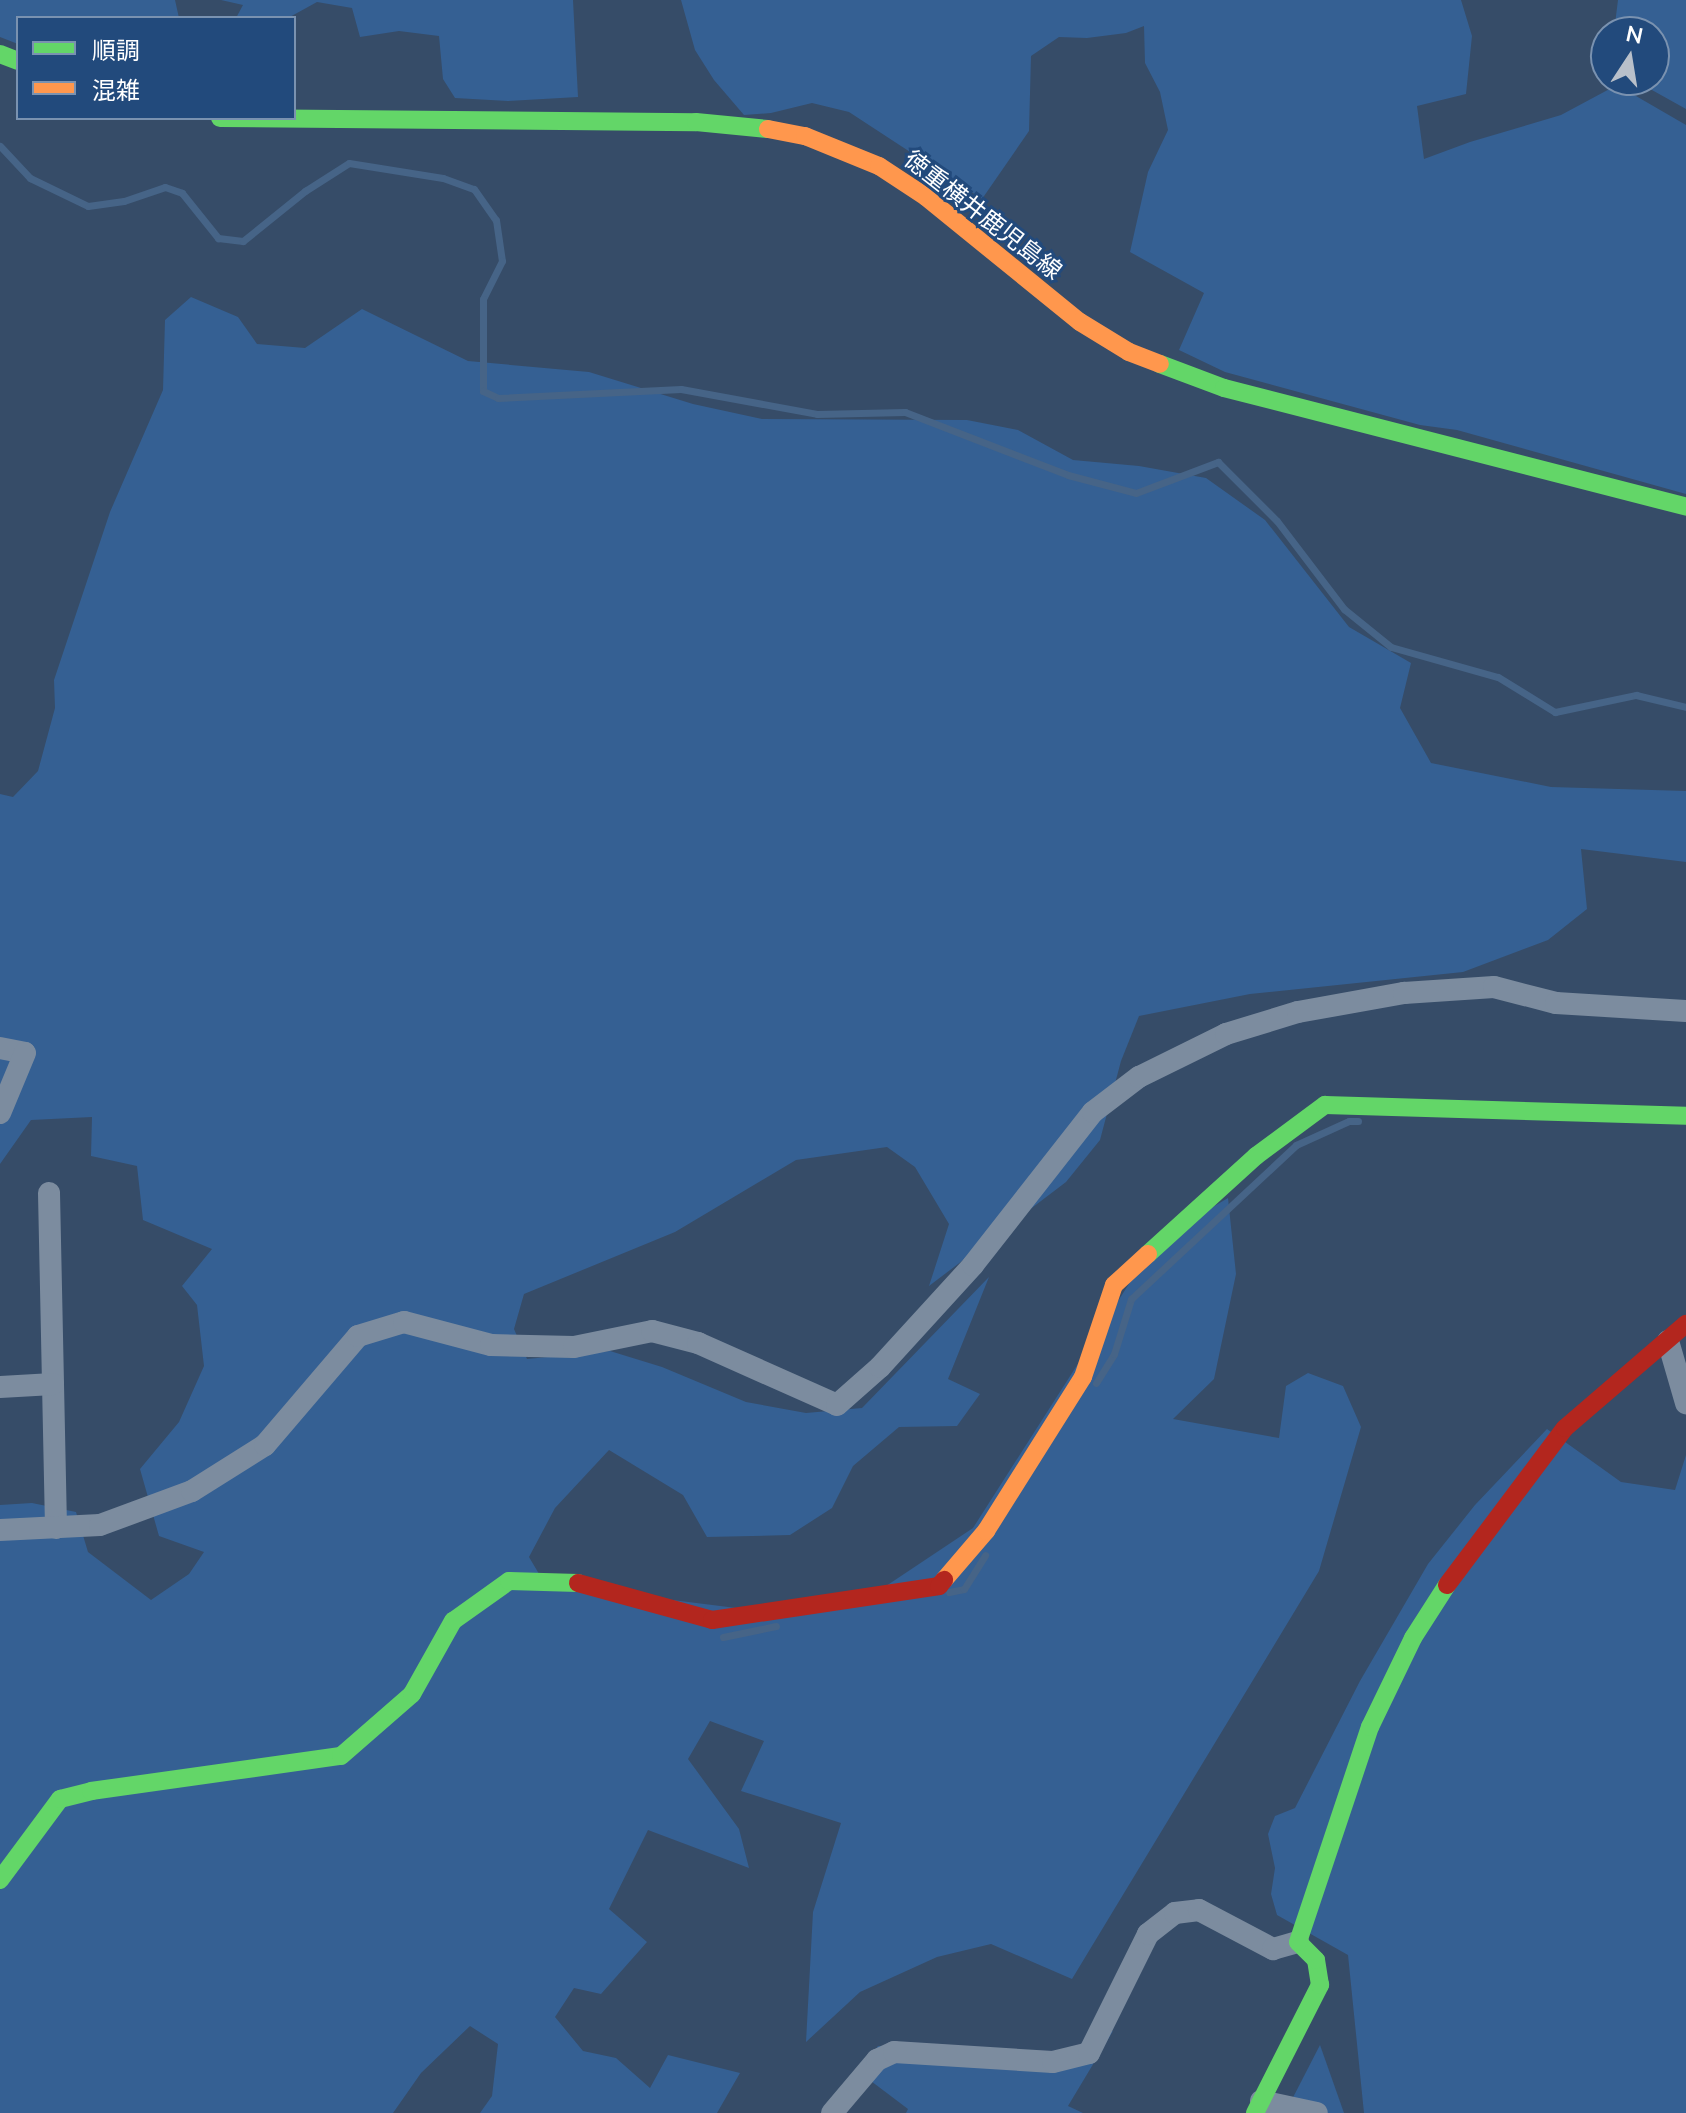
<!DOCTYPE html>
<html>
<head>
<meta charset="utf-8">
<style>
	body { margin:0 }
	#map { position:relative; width:1686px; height:2113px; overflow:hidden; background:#364c68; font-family:Mulish,"Noto Sans JP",sans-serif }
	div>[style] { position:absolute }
	.green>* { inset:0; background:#356093 }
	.stream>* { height:7px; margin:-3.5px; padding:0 3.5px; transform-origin:3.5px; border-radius:3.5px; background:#466487 }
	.street>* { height:22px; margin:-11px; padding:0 11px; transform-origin:11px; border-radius:11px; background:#7c8c9f }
	.fast>* { height:18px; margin:-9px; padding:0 9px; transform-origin:9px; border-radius:9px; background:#63d668 }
	.slow>* { height:18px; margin:-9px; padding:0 9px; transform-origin:9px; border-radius:9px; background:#ff974d }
	.jam>* { height:18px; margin:-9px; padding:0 9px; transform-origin:9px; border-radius:9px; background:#b3261e }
	span { translate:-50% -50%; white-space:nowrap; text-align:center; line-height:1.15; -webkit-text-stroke:6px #224a7c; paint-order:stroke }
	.street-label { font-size:24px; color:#fff }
	.legend { position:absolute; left:16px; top:16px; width:280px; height:104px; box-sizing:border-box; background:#224a7c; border:2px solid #7a92b0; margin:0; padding:10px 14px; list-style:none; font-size:24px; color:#fff }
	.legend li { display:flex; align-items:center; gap:16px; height:40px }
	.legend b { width:40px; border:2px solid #7a92b0 }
	.north { position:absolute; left:1590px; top:16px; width:80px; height:80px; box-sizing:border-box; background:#224a7c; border:2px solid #7a92b0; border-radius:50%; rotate:12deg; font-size:22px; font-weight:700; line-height:32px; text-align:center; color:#fff }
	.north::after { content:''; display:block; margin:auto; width:28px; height:36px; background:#b9c0ca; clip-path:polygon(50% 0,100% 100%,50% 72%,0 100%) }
</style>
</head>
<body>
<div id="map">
	<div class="green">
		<div style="clip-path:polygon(0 0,175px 0,179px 18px,18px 18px,18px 44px,0 37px)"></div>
		<div style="clip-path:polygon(221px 0,573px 0,578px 97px,508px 101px,455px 98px,443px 79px,439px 36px,399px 31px,360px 37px,352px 8px,317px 2px,288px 18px,236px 18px,243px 5px)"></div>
		<div style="clip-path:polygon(681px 0,1461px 0,1472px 36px,1466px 94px,1417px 106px,1424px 159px,1470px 142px,1561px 115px,1617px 85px,1686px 125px,1686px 494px,1457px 430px,1420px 425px,1225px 372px,1179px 350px,1204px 293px,1130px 252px,1148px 172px,1168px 130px,1160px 92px,1145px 63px,1144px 26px,1126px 33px,1087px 38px,1059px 37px,1031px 56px,1029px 131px,982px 199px,849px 112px,812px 103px,771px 113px,744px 115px,714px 80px,695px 50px)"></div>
		<div style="clip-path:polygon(1618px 0,1686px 0,1686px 109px,1634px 80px,1654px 80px,1654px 32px,1614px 32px)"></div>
		<div style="clip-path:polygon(191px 297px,238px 317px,257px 344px,305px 348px,362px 309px,468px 361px,589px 372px,693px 404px,762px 419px,967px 420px,1018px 430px,1073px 460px,1139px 466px,1206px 478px,1265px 520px,1349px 627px,1411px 663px,1400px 708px,1431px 763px,1551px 787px,1686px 791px,1686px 862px,1581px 849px,1587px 909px,1548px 940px,1463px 972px,1250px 994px,1139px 1016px,1121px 1061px,1100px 1140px,1066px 1182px,929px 1286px,949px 1224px,915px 1167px,887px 1147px,796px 1160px,675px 1232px,524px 1294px,514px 1329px,527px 1359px,610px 1351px,662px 1367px,746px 1402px,806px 1413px,862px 1408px,989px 1277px,948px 1379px,980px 1394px,957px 1426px,899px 1427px,853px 1466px,832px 1508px,790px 1535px,707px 1537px,683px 1495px,609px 1450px,555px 1508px,529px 1557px,545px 1584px,799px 1616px,883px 1588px,973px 1528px,1157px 1240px,1228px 1198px,1236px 1274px,1214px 1379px,1173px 1419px,1279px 1438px,1286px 1386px,1308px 1373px,1343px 1386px,1361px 1427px,1319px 1571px,1072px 1979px,991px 1944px,937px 1957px,860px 1992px,806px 2042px,813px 1912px,841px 1823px,741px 1791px,764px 1741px,710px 1721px,688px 1759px,739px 1829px,749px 1868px,648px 1830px,609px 1909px,647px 1942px,601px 1994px,574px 1988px,555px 2017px,583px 2051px,616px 2058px,650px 2088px,668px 2055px,740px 2073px,717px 2113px,480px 2113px,492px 2096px,498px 2044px,470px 2026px,421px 2073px,393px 2113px,0 2113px,0 1505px,32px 1503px,76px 1512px,88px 1552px,151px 1600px,189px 1574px,204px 1552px,159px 1536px,140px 1469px,179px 1422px,204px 1366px,197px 1305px,182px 1286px,212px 1249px,143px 1220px,137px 1166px,91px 1156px,92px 1117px,31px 1120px,0 1164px,0 794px,13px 797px,38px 771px,55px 708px,54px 680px,110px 512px,163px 390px,165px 320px)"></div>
		<div style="clip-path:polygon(1547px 1429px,1621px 1482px,1675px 1490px,1686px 1455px,1686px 2113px,1364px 2113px,1348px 1955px,1277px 1915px,1271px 1894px,1275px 1868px,1268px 1834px,1275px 1816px,1295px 1808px,1360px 1681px,1428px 1564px,1475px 1505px)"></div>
		<div style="clip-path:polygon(1113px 2031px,1068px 2106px,1083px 2113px,906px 2113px,908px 2109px,859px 2072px,878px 2046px,1062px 2054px)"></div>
		<div style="clip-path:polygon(1320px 2045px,1344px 2113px,1285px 2113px)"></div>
	</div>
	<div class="stream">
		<div style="left:0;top:146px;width:44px;rotate:46.8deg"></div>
		<div style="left:30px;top:178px;width:64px;rotate:25.8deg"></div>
		<div style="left:88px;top:206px;width:36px;rotate:-8deg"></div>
		<div style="left:124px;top:201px;width:43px;rotate:-18.9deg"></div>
		<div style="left:165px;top:187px;width:18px;rotate:19deg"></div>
		<div style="left:182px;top:193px;width:58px;rotate:51.3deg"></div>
		<div style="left:218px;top:238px;width:25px;rotate:7deg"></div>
		<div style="left:243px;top:241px;width:80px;rotate:-38.9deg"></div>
		<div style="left:305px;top:191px;width:52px;rotate:-32.5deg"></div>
		<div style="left:349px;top:163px;width:95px;rotate:9.1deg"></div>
		<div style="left:443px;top:178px;width:33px;rotate:20deg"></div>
		<div style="left:474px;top:189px;width:38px;rotate:55deg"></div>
		<div style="left:496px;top:220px;width:41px;rotate:81.7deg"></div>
		<div style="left:502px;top:261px;width:42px;rotate:116.6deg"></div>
		<div style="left:483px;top:299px;width:92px;rotate:90deg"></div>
		<div style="left:483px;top:391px;width:17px;rotate:25deg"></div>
		<div style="left:498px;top:398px;width:183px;rotate:-2.8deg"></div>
		<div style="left:681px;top:389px;width:138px;rotate:10.4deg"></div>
		<div style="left:817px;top:414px;width:88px;rotate:-1.3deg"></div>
		<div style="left:905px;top:412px;width:175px;rotate:21.1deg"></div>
		<div style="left:1068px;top:475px;width:70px;rotate:14.8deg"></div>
		<div style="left:1136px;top:493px;width:88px;rotate:-20.7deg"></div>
		<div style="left:1218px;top:462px;width:83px;rotate:45deg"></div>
		<div style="left:1277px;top:521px;width:111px;rotate:52.7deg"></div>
		<div style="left:1344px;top:609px;width:60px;rotate:39deg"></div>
		<div style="left:1391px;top:647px;width:111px;rotate:15.7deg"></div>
		<div style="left:1498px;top:677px;width:67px;rotate:31.6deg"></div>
		<div style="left:1555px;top:712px;width:83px;rotate:-11.9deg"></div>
		<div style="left:1636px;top:695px;width:51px;rotate:13.5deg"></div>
		<div style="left:1096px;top:1383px;width:34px;rotate:-58deg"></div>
		<div style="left:1114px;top:1354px;width:58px;rotate:-72.8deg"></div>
		<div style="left:1131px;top:1299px;width:226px;rotate:-43deg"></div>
		<div style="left:1296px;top:1145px;width:58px;rotate:-24.4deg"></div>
		<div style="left:1349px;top:1121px;width:9px"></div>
		<div style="left:949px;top:1592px;width:15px;rotate:-11deg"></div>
		<div style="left:964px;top:1589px;width:40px;rotate:-58deg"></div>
		<div style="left:723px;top:1637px;width:54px;rotate:-11.7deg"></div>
	</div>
	<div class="street">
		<div style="left:0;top:1048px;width:25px;rotate:11deg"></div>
		<div style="left:25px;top:1053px;width:65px;rotate:112.6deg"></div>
		<div style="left:49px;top:1193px;width:335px;rotate:88.8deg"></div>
		<div style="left:1668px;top:1341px;width:65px;rotate:73.8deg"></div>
		<div style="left:0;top:1387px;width:53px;rotate:-3.2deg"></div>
		<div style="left:0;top:1530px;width:100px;rotate:-2.9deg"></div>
		<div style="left:100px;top:1525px;width:98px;rotate:-20.3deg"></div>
		<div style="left:192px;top:1491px;width:86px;rotate:-32.2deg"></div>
		<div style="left:265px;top:1445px;width:143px;rotate:-49.5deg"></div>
		<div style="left:358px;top:1336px;width:48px;rotate:-16.9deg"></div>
		<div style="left:404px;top:1322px;width:90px;rotate:14.8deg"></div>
		<div style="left:491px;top:1345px;width:83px;rotate:1.4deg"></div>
		<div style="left:574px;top:1347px;width:80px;rotate:-11.6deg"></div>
		<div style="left:652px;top:1331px;width:48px;rotate:14.6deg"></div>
		<div style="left:698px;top:1343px;width:152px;rotate:24deg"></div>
		<div style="left:837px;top:1405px;width:57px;rotate:-41.5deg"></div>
		<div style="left:880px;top:1367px;width:138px;rotate:-47.6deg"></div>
		<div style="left:973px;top:1265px;width:194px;rotate:-51.9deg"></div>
		<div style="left:1093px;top:1112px;width:58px;rotate:-37.3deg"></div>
		<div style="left:1139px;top:1077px;width:97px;rotate:-26.3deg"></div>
		<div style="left:1226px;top:1034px;width:75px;rotate:-17deg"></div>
		<div style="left:1298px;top:1012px;width:108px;rotate:-10.2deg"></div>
		<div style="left:1404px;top:993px;width:90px;rotate:-3.8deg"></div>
		<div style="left:1494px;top:987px;width:64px;rotate:14.5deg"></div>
		<div style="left:1556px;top:1003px;width:130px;rotate:3.5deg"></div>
		<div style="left:1261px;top:2101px;width:57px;rotate:12.1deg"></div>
		<div style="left:832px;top:2113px;width:70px;rotate:-49.7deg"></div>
		<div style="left:877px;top:2060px;width:19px;rotate:-25deg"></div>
		<div style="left:894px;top:2052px;width:159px;rotate:3.6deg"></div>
		<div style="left:1053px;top:2062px;width:37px;rotate:-14deg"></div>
		<div style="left:1089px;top:2053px;width:133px;rotate:-63.6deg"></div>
		<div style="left:1148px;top:1934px;width:34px;rotate:-38deg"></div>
		<div style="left:1175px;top:1913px;width:24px;rotate:-7deg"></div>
		<div style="left:1199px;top:1910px;width:84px;rotate:27.8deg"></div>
		<div style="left:1273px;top:1949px;width:26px;rotate:-16deg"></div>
	</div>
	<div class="fast">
		<div style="left:0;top:54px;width:19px;rotate:21deg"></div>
		<div style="left:220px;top:118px;width:476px;rotate:0.5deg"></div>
		<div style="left:696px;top:122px;width:72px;rotate:5.6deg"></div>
		<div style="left:1160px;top:364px;width:68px;rotate:20.6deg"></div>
		<div style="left:1224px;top:388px;width:477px;rotate:14.4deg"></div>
		<div style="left:1148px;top:1254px;width:146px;rotate:-42.2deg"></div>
		<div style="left:1256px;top:1156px;width:86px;rotate:-36.5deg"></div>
		<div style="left:1325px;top:1105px;width:361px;rotate:1.7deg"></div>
		<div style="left:0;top:1880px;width:101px;rotate:-53.5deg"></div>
		<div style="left:60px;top:1799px;width:32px;rotate:-14deg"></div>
		<div style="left:91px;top:1791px;width:252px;rotate:-8deg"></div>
		<div style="left:341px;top:1756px;width:94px;rotate:-41.1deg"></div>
		<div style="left:412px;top:1694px;width:84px;rotate:-60.7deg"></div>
		<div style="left:453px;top:1621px;width:69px;rotate:-35.5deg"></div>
		<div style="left:509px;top:1581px;width:69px;rotate:1.7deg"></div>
		<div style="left:1255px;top:2113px;width:144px;rotate:-63.1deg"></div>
		<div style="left:1320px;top:1985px;width:25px;rotate:-99deg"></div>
		<div style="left:1316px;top:1960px;width:25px;rotate:-135deg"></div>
		<div style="left:1298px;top:1942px;width:227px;rotate:-71.5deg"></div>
		<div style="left:1370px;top:1727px;width:99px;rotate:-64.2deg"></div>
		<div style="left:1413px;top:1638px;width:63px;rotate:-57.3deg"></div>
	</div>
	<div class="slow">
		<div style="left:768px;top:129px;width:38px;rotate:11deg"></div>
		<div style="left:805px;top:136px;width:80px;rotate:22.1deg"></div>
		<div style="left:879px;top:166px;width:56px;rotate:33.4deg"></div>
		<div style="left:926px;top:197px;width:198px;rotate:39.1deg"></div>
		<div style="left:1080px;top:322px;width:57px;rotate:31.5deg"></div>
		<div style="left:1129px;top:352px;width:33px;rotate:21deg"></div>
		<div style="left:944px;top:1580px;width:65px;rotate:-49.4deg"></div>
		<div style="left:986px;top:1531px;width:182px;rotate:-57.8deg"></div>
		<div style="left:1083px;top:1377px;width:97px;rotate:-71.4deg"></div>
		<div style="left:1114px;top:1285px;width:46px;rotate:-42.4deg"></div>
	</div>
	<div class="jam">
		<div style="left:578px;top:1583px;width:139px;rotate:15.4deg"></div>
		<div style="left:712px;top:1620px;width:230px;rotate:-8.5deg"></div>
		<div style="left:939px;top:1586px;width:8px;rotate:-50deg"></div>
		<div style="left:1447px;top:1585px;width:196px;rotate:-53.1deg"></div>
		<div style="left:1565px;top:1428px;width:160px;rotate:-40.7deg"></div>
	</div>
	<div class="street-label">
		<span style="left:983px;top:215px;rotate:38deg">徳重横井鹿児島線</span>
	</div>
	<ul class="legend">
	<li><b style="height:10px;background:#63d668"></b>順調</li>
	<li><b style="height:10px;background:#ff974d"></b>混雑</li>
	</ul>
	<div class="north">N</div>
</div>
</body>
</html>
